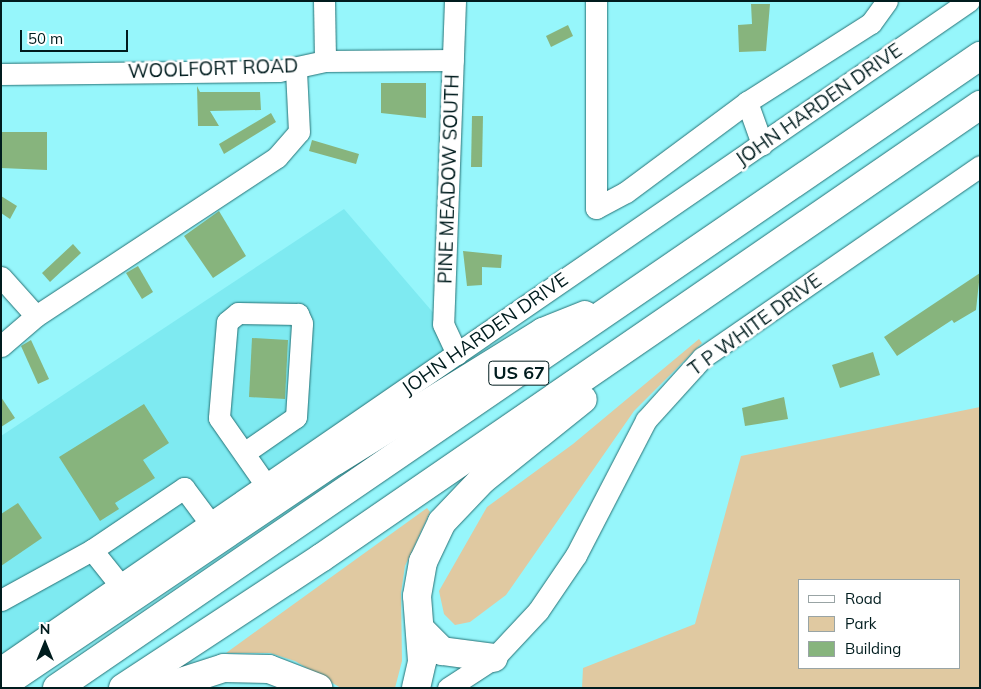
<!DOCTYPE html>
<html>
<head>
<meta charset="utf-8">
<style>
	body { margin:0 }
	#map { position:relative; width:981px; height:689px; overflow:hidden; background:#96f6fb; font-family:Mulish,sans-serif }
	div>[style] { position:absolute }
	.built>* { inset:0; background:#7eeaf1 }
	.green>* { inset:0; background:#e0c9a1 }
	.building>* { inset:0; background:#87b47d }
	.roads { filter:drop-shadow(0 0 1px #257175) drop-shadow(0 0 1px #257175) }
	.minor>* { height:21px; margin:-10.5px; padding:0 10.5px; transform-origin:10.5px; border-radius:10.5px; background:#fff }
	.highway>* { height:28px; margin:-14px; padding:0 14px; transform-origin:14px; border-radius:14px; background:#fff }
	span { translate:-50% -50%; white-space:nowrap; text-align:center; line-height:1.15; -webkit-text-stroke:5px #fff; paint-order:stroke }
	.shield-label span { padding:1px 4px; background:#fff; border:1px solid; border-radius:4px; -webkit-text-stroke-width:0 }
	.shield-label { font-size:18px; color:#001c1e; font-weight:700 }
	.street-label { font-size:19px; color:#001c1e }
	.frame { position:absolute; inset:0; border:2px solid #001c1e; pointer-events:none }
	.legend { position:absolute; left:798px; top:579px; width:162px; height:90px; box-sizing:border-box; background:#fff; border:1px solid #99a4a5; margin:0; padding:6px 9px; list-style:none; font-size:15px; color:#001c1e }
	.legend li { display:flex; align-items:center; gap:10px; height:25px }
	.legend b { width:25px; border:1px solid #99a4a5 }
	.north { position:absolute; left:20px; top:619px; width:50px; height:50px; -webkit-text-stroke:4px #fff; paint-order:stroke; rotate:0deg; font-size:14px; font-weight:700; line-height:20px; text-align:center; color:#001c1e }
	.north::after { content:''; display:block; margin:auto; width:18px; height:22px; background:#001c1e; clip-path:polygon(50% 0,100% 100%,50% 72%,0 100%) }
	.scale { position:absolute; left:20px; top:30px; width:108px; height:22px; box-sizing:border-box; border:2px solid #001c1e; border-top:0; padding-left:6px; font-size:15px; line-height:18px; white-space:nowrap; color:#001c1e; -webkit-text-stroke:4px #fff; paint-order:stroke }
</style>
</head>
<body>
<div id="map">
	<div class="built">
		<div style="clip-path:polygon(344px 209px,443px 324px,464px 363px,1px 678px,1px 436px)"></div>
	</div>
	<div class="green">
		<div style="clip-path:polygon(699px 339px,702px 343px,634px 411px,506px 595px,470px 622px,455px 625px,444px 614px,439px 591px,487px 507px,573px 444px)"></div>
		<div style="clip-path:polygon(evenodd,980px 407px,980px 688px,582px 688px,583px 668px,695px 624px,741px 456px,980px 407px,800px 580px,960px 580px,960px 668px,800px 668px,800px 580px)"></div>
		<div style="clip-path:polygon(427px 508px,430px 512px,405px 566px,401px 593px,402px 661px,395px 688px,341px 688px,295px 661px,270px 653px,226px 653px)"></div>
	</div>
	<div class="building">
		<div style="clip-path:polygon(751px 4px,770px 4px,766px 51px,739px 52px,738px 25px,752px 24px)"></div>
		<div style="clip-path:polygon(568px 25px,573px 36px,551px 47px,546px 36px)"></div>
		<div style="clip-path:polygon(381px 83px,426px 83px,426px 118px,381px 113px)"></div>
		<div style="clip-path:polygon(197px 86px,200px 92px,260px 92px,261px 110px,210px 111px,219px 126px,198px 126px)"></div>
		<div style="clip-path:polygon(271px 113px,276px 122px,224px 154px,219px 144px)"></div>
		<div style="clip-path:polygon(472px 116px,483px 116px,482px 167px,471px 167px)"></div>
		<div style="clip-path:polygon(1px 132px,47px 132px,47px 170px,1px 168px)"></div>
		<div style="clip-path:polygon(312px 140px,359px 154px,356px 164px,309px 151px)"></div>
		<div style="clip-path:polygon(1px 196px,17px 206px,10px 219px,1px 213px)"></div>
		<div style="clip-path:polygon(219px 211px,246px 256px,213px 278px,184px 236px)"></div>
		<div style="clip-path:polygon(73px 244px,81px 253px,50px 282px,42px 273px)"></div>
		<div style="clip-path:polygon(463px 251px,502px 255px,501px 268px,482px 267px,482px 285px,467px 286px)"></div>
		<div style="clip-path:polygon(138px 266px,153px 292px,142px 299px,126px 273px)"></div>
		<div style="clip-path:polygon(980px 273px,976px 310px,954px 323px,952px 320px,897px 356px,884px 337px)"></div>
		<div style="clip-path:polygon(252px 338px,288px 340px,285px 399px,249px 397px)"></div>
		<div style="clip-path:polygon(31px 340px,49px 379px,38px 384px,21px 346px)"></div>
		<div style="clip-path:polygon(873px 352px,880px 375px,840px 388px,832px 365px)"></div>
		<div style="clip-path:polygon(1px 397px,15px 418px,1px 427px)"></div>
		<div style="clip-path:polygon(784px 397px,788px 419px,745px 426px,742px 408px)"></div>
		<div style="clip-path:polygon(144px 404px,169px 443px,143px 460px,155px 478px,115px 503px,119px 509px,100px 521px,59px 457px)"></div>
		<div style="clip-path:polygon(18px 503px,42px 538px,1px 566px,1px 514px)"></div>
	</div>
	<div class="roads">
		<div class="minor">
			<div style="left:324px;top:1px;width:60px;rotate:89deg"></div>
			<div style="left:455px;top:1px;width:323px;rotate:92.1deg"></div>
			<div style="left:443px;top:324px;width:33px;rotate:65deg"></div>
			<div style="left:596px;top:1px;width:207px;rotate:90deg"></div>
			<div style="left:596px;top:208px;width:34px;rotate:-28deg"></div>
			<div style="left:626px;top:192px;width:151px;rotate:-36.6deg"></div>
			<div style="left:747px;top:102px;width:147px;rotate:-32.5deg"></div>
			<div style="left:871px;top:23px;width:27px;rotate:-54deg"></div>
			<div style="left:1px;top:74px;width:278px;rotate:-0.6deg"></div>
			<div style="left:279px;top:71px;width:47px;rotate:-12.3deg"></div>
			<div style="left:325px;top:61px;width:128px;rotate:-0.4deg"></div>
			<div style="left:747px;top:102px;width:45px;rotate:70.3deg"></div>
			<div style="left:1px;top:277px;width:52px;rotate:48.1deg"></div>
			<div style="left:1px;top:346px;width:46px;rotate:-40.6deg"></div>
			<div style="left:36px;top:316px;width:289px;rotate:-33.4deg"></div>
			<div style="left:277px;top:157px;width:33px;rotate:-49deg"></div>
			<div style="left:299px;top:132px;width:62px;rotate:-92.8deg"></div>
			<div style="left:244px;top:453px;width:63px;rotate:-34.7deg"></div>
			<div style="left:296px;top:417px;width:94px;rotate:-86.3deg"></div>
			<div style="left:302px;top:323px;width:10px;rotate:-114deg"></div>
			<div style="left:298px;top:314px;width:60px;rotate:-179deg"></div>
			<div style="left:238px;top:313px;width:14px;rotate:141deg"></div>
			<div style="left:227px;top:322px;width:96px;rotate:94.8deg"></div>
			<div style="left:219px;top:418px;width:82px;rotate:55deg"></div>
			<div style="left:92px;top:550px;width:45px;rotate:51.3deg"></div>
			<div style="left:1px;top:600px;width:104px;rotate:-28.8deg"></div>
			<div style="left:92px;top:550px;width:111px;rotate:-34deg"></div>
			<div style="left:184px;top:488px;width:44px;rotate:53.4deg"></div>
			<div style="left:1px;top:667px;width:1175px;rotate:-34.53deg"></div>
			<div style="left:448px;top:688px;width:55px;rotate:-33.1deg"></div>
			<div style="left:494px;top:658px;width:64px;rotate:-46.9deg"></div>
			<div style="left:538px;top:611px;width:68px;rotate:-55.8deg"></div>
			<div style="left:576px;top:555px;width:152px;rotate:-62.6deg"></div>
			<div style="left:646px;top:420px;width:84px;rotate:-47.9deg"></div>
			<div style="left:702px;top:358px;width:338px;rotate:-34.6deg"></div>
		</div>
		<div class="highway">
			<div style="left:421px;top:630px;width:30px;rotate:45deg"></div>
			<div style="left:442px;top:651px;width:52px;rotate:7.7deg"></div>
			<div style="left:1px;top:686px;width:403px;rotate:-34deg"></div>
			<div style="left:335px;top:461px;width:245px;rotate:-31.8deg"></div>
			<div style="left:543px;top:332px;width:45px;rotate:-22deg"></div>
			<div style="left:57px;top:688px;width:1119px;rotate:-34.4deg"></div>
			<div style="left:123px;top:688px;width:237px;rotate:-33.3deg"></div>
			<div style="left:321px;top:558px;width:800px;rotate:-34.5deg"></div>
			<div style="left:162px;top:688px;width:65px;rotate:-17.9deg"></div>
			<div style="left:224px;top:668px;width:45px;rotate:1.3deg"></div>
			<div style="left:269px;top:669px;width:53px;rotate:21.2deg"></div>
			<div style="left:416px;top:688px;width:28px;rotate:-77deg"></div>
			<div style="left:422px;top:661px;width:65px;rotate:-94.4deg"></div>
			<div style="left:417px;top:596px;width:35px;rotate:-80deg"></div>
			<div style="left:423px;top:562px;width:44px;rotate:-64.6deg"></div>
			<div style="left:442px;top:522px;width:58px;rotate:-46.4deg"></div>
			<div style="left:482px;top:480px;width:129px;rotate:-38.7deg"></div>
		</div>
	</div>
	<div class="shield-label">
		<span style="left:519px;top:373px">US 67</span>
	</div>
	<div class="street-label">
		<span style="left:213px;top:69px;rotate:-2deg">WOOLFORT ROAD</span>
		<span style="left:819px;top:105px;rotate:-35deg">JOHN HARDEN DRIVE</span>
		<span style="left:449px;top:179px;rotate:-88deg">PINE MEADOW SOUTH</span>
		<span style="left:755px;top:325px;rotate:-36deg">T P WHITE DRIVE</span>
		<span style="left:485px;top:334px;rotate:-35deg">JOHN HARDEN DRIVE</span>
	</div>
	<div class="frame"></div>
	<ul class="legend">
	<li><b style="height:6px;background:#fff"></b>Road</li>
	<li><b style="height:14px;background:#e0c9a1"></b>Park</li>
	<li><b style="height:14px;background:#87b47d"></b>Building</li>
	</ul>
	<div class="north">N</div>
	<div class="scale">50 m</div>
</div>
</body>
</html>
